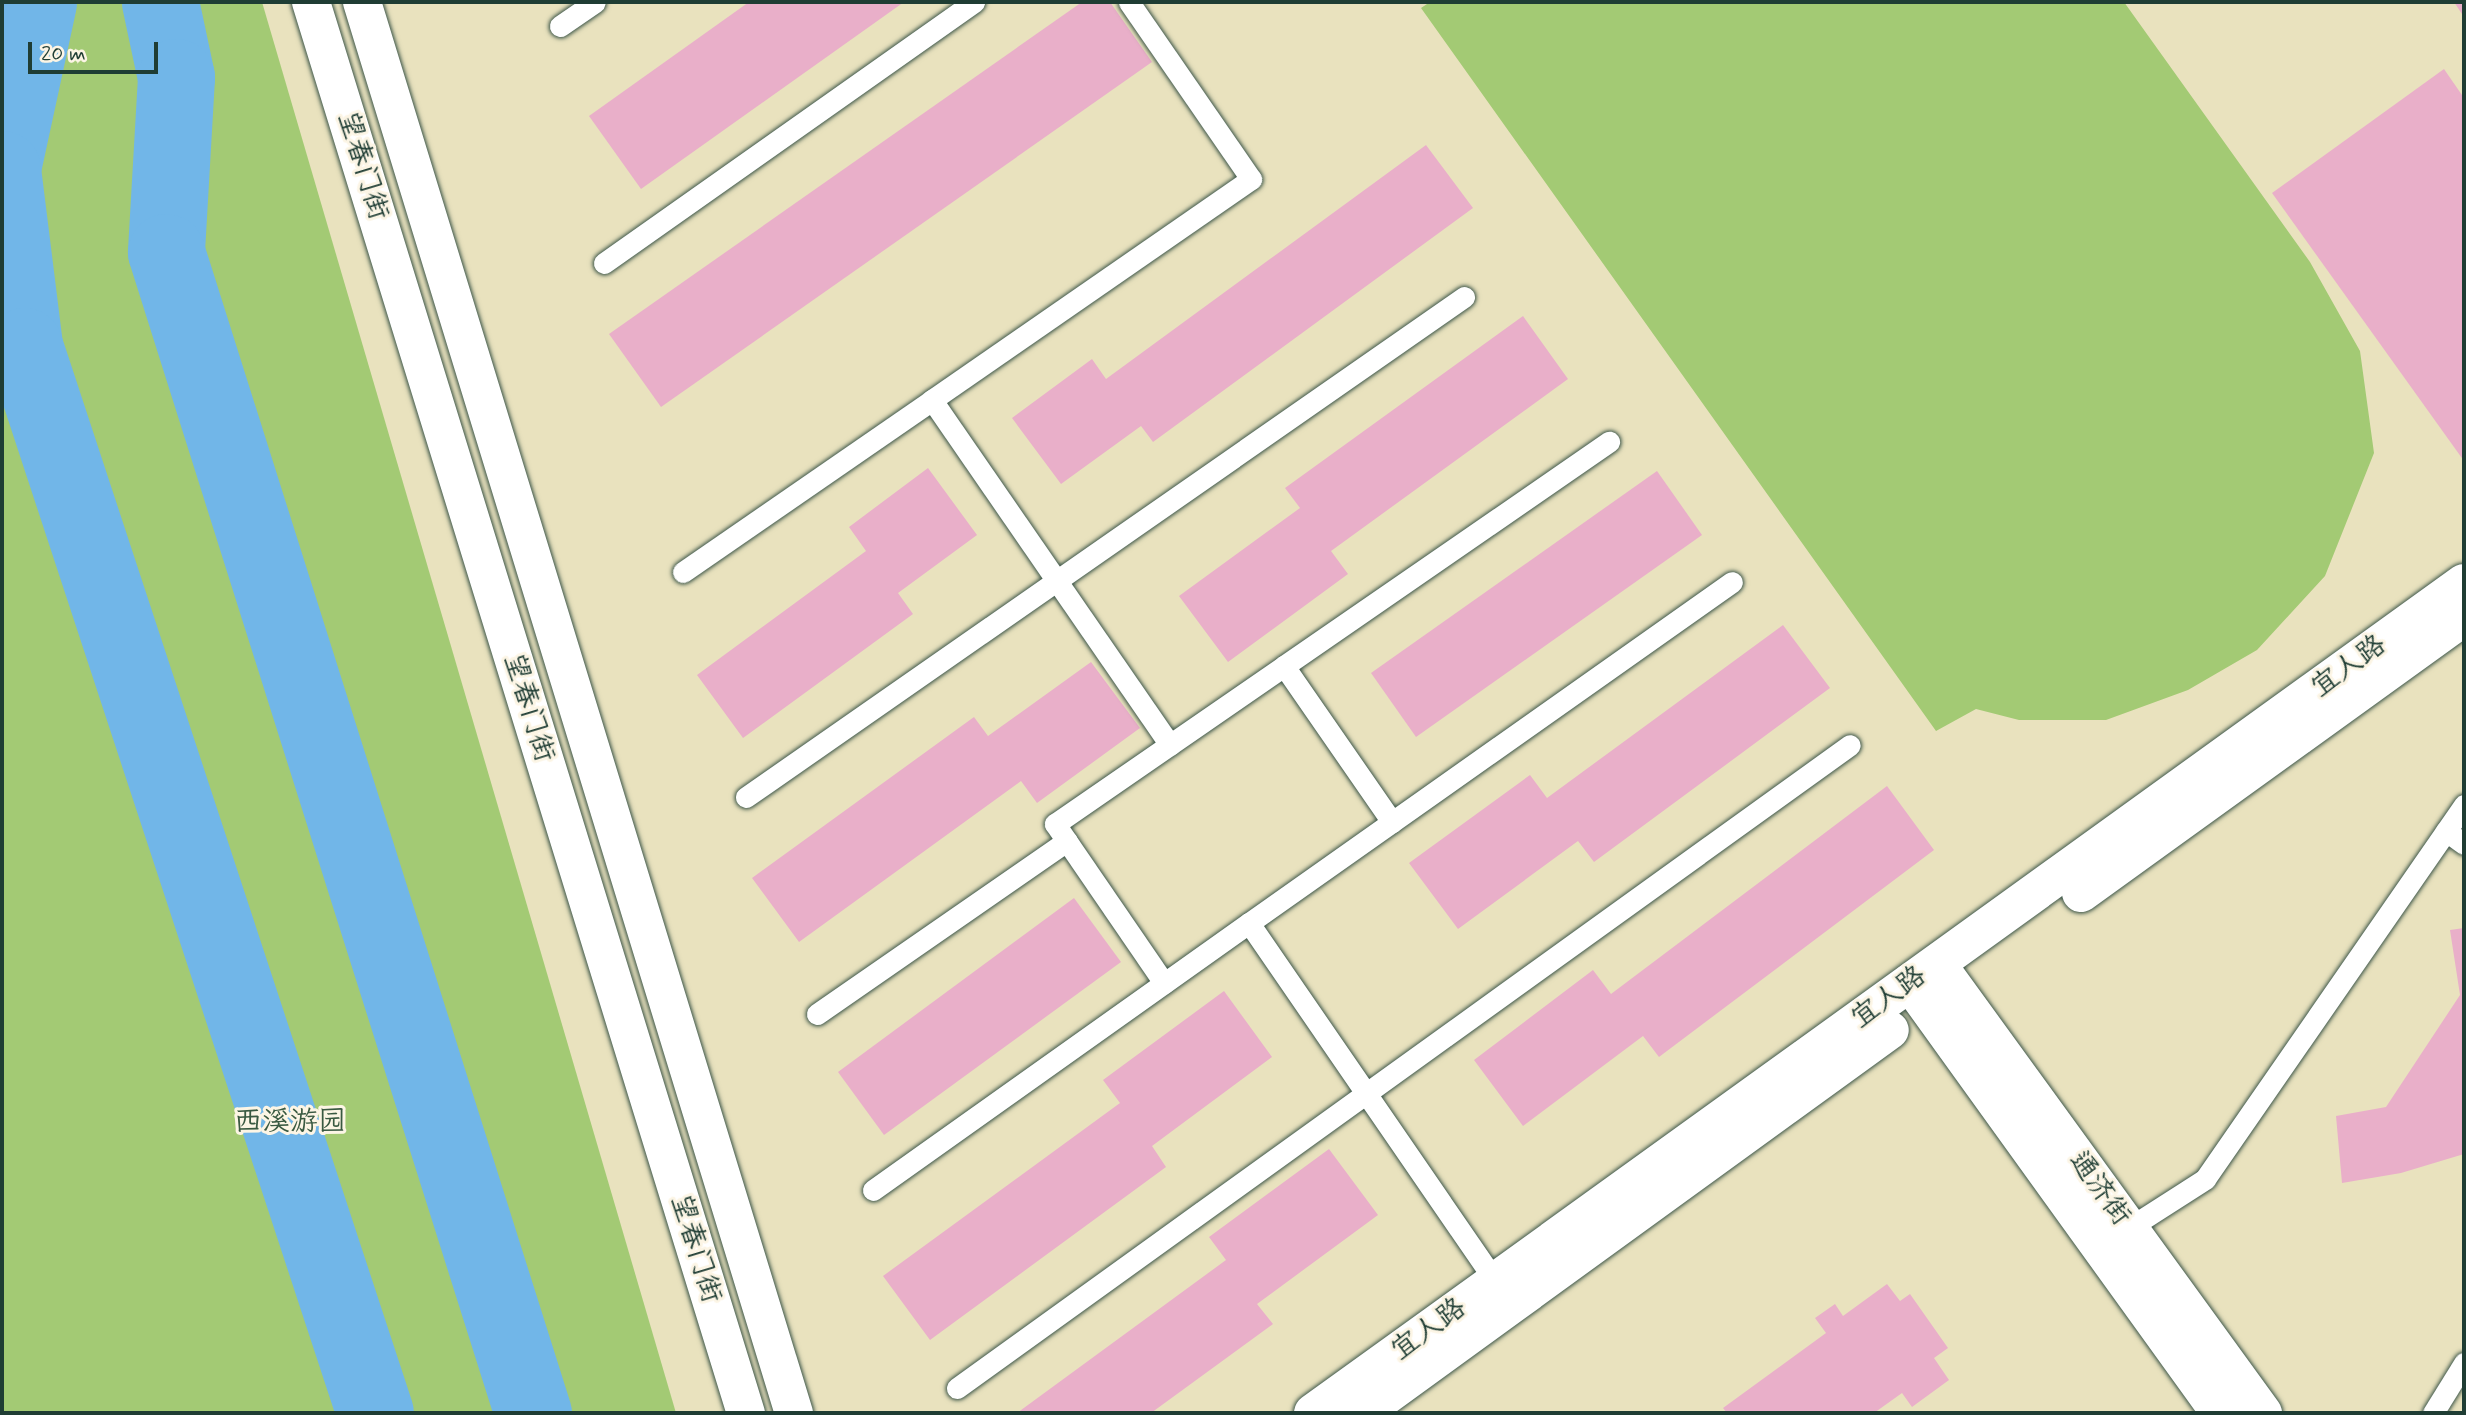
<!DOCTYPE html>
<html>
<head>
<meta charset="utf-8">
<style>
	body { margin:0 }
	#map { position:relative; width:2466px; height:1415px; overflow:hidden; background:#e9e2be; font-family:Mynerve,"LXGW WenKai TC",sans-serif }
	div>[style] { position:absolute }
	.green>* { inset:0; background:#a3ca74 }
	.river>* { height:77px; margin:-38.5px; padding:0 38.5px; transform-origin:38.5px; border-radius:38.5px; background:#71b6e8 }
	.building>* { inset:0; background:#e9afc9 }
	.roads { filter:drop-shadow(0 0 2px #3d5649) drop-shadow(0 0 2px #3d5649) }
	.service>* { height:21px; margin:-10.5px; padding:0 10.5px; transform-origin:10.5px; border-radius:10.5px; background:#fff }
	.minor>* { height:38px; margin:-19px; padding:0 19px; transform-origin:19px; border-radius:19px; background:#fff }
	.tertiary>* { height:38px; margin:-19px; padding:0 19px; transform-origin:19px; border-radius:19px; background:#fff }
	span { translate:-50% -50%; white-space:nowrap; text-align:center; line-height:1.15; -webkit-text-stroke:6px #fcf5e5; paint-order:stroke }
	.street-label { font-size:28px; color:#1f3d34 }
	.park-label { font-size:28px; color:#395941 }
	.frame { position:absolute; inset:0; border:4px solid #1f3d34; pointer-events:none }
	.scale { position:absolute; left:28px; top:42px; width:130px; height:32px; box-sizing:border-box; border:4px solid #1f3d34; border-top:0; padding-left:9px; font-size:21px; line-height:24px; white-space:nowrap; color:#1f3d34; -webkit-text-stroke:5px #fcf5e5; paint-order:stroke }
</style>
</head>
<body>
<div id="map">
	<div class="green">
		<div style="clip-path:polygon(2px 2px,262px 2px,676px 1413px,2px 1413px)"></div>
		<div style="clip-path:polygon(1430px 2px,2124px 2px,2310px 262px,2360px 351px,2374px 453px,2325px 576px,2257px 650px,2188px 690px,2106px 720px,2019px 720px,1976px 709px,1936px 731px,1421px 8px)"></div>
	</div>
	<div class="river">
		<div style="left:38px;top:2px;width:171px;rotate:102.2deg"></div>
		<div style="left:2px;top:169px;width:178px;rotate:82.9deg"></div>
		<div style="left:24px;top:346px;width:1123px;rotate:71.79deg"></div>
		<div style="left:160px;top:2px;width:77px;rotate:78deg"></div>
		<div style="left:176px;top:77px;width:175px;rotate:93.3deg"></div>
		<div style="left:166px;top:252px;width:1218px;rotate:72.46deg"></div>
	</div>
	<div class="building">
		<div style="clip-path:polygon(749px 2px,904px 2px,641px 189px,589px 116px)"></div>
		<div style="clip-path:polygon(1082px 2px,1110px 2px,1152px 62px,661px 407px,609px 334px)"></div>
		<div style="clip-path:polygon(2454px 2px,2464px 2px,2464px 17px)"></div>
		<div style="clip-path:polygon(2444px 69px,2464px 98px,2464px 461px,2272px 193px)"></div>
		<div style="clip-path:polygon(1426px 145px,1473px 208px,1153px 442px,1141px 426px,1061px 484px,1012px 418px,1092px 359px,1106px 379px)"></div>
		<div style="clip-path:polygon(1523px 316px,1568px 379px,1331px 551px,1348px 574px,1228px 662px,1179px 596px,1300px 508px,1285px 488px)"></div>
		<div style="clip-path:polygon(928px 468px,977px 535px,898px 593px,913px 614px,743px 738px,697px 675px,866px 551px,849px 527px)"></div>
		<div style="clip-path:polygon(1657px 471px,1702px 535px,1416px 737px,1371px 673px)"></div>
		<div style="clip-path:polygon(1783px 625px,1830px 688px,1594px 862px,1578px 841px,1458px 929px,1409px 863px,1530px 775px,1547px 798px)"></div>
		<div style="clip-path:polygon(1091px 662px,1140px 728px,1037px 803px,1021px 781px,799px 942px,752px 878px,974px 717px,988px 736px)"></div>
		<div style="clip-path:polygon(1887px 786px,1934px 850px,1659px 1057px,1643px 1036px,1523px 1126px,1474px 1060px,1593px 970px,1611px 994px)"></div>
		<div style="clip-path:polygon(1074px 898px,1121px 962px,884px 1135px,838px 1072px)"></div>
		<div style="clip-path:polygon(2464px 928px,2464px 1154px,2401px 1173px,2342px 1183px,2336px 1116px,2386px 1107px,2460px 995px,2450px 930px)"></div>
		<div style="clip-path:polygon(1224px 991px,1272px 1057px,1152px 1146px,1166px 1167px,930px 1340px,883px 1276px,1120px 1103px,1103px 1080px)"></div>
		<div style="clip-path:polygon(1329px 1149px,1378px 1215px,1257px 1304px,1273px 1324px,1151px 1413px,1017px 1413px,1226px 1260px,1209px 1237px)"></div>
		<div style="clip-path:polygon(1887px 1284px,1900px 1301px,1910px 1294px,1948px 1348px,1934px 1358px,1949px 1380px,1912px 1407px,1902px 1393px,1874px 1413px,1727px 1413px,1723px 1408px,1826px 1333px,1815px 1318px,1835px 1304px,1843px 1316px)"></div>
	</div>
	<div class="roads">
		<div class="service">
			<div style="left:560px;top:26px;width:42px;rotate:-34.4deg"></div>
			<div style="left:604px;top:263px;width:453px;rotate:-35.2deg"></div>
			<div style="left:932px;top:400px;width:388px;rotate:-34.7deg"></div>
			<div style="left:1251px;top:179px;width:215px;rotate:-124.6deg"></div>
			<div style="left:683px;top:572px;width:303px;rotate:-34.6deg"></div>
			<div style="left:932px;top:400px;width:419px;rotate:55.4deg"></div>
			<div style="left:1284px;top:666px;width:395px;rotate:-34.6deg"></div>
			<div style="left:746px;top:797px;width:875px;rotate:-34.85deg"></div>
			<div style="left:2446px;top:831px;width:22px;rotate:36deg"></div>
			<div style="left:1249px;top:923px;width:591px;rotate:-35.22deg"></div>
			<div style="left:1164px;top:983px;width:193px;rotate:-124.4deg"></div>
			<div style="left:1055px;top:824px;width:278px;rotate:-34.6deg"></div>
			<div style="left:1284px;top:666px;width:190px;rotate:55.3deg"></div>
			<div style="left:817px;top:1014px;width:304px;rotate:-34.7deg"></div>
			<div style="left:873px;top:1190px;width:461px;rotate:-35.4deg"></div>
			<div style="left:1249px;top:923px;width:444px;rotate:55.5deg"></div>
			<div style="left:2121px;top:1233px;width:100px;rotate:-32.7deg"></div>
			<div style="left:2205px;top:1179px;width:455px;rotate:-55.3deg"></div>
			<div style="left:957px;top:1388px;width:1100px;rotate:-35.76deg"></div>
			<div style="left:2433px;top:1413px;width:59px;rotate:-58.2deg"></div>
		</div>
		<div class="minor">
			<div style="left:2081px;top:893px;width:472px;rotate:-35.8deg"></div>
			<div style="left:1937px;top:964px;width:555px;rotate:54.02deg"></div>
			<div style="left:1910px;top:983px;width:530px;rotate:54.21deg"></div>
			<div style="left:1313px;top:1413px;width:1419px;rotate:-35.8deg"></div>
			<div style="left:1362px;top:1413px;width:652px;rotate:-35.96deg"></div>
		</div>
		<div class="tertiary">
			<div style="left:311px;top:2px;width:1477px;rotate:72.87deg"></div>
			<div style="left:362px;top:2px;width:1476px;rotate:72.98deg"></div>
		</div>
	</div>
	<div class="street-label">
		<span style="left:362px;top:166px;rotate:73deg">望春门街</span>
		<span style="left:2349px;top:667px;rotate:-36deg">宜人路</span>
		<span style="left:528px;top:708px;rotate:73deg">望春门街</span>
		<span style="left:1889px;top:998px;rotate:-36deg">宜人路</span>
		<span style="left:2099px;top:1189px;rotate:54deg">通济街</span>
		<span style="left:695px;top:1249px;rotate:73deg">望春门街</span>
		<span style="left:1429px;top:1330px;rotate:-36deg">宜人路</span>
	</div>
	<div class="park-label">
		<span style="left:290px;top:1123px">西溪游园</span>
	</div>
	<div class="frame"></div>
	<div class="scale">20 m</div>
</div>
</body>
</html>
